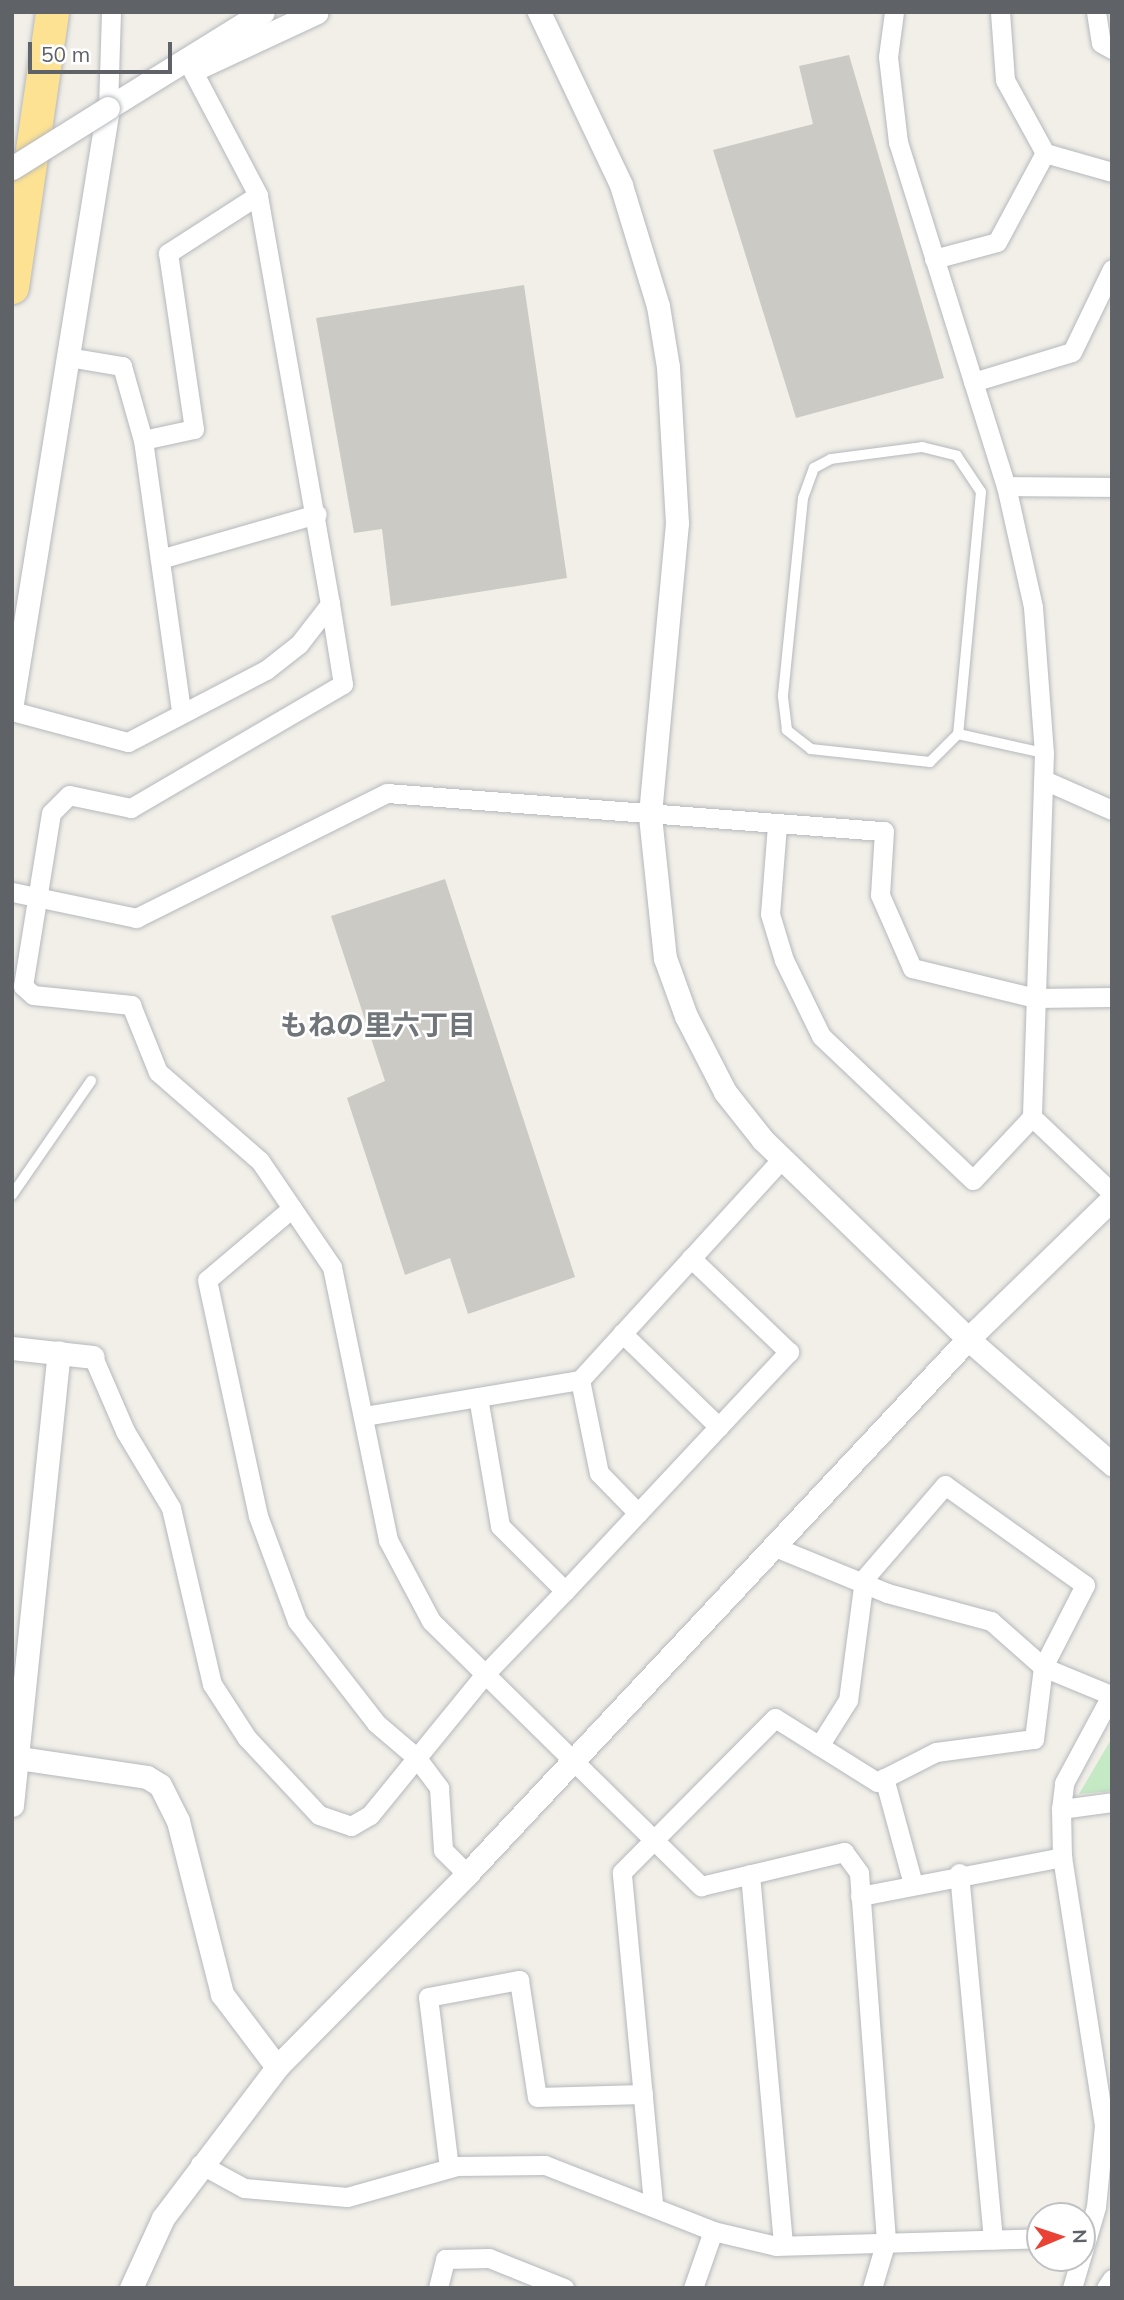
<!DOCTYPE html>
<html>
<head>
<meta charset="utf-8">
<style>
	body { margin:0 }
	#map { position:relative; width:1124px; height:2300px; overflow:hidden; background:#f1efe8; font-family:Mulish,"Noto Sans JP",sans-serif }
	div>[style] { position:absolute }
	.green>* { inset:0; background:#c5e8c5 }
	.building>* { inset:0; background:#cccac5 }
	.roads { filter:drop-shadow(0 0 2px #b5b8bc) drop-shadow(0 0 2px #b5b8bc) }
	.service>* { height:10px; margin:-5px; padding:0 5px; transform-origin:5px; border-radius:5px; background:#fff }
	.minor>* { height:19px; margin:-9.5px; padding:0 9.5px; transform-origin:9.5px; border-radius:9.5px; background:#fff }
	.tertiary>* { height:23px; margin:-11.5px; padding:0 11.5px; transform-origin:11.5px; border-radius:11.5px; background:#fff }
	.motorway>* { height:33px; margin:-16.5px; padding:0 16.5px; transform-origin:16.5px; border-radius:16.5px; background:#fde293 }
	.bridges { filter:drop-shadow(0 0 2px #b5b8bc) drop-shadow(0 0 2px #b5b8bc) }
	.tertiary-bridge>* { height:23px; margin:-11.5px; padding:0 11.5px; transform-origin:11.5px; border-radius:11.5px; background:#fff }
	span { translate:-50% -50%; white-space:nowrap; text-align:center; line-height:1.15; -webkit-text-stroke:5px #fff; paint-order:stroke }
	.neighbourhood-label { font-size:28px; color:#70757a; font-weight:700 }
	.frame { position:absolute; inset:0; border:14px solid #5f6368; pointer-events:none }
	.north { position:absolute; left:1026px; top:2202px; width:70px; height:70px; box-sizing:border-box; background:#fff; border:2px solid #bfc1c3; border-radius:50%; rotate:88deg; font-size:19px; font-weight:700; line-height:28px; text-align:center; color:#5f6368 }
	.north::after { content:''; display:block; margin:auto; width:24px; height:32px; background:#ea4335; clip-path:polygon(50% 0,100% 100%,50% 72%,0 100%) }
	.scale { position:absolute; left:28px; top:42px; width:144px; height:32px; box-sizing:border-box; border:4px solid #5f6368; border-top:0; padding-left:9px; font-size:21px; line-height:24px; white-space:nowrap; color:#5f6368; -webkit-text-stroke:5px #fff; paint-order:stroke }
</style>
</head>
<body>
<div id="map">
	<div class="green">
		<div style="clip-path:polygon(1112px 1738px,1112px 1791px,1079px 1794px)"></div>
	</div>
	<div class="building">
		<div style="clip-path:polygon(849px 55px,944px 378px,796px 418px,713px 150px,813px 124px,799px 66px)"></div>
		<div style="clip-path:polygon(524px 285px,567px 578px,391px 606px,382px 529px,354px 533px,316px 318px)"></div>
		<div style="clip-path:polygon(445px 879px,575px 1277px,468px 1314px,450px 1258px,405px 1275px,347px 1098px,385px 1081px,331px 916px)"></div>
	</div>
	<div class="roads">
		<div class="service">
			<div style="left:922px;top:447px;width:36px;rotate:14deg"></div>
			<div style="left:957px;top:456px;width:43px;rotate:56.3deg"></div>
			<div style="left:981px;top:492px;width:243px;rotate:95.4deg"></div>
			<div style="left:958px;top:734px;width:40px;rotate:135deg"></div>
			<div style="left:930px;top:762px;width:120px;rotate:-173.8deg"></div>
			<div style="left:811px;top:749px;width:31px;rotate:-142deg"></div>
			<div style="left:787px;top:730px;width:35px;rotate:-97deg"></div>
			<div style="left:783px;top:695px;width:198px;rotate:-84.2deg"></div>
			<div style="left:803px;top:498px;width:32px;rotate:-70deg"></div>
			<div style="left:814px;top:468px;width:19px;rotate:-28deg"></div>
			<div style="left:831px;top:459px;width:92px;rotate:-7.5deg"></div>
			<div style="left:958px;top:734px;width:88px;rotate:12.5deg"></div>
			<div style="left:12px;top:1195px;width:139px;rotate:-55.3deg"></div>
		</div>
		<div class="minor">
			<div style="left:894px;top:12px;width:45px;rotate:97.6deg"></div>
			<div style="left:888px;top:57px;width:86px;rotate:83.3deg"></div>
			<div style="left:898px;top:142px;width:361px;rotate:72.6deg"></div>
			<div style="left:1006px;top:486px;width:124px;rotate:77.4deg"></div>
			<div style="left:1033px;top:607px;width:146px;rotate:85.7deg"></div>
			<div style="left:1044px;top:753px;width:364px;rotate:91.9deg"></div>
			<div style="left:1032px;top:1117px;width:110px;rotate:43.5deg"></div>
			<div style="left:1000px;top:12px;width:68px;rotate:85.8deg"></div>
			<div style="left:1005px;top:80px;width:83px;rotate:61.3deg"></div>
			<div style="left:1045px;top:153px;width:70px;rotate:15.8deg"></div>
			<div style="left:1096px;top:12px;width:31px;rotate:81deg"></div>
			<div style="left:1101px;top:43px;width:13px;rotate:29deg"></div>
			<div style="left:108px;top:108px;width:96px;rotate:-88.2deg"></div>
			<div style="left:934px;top:259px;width:65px;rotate:-15.1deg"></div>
			<div style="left:997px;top:242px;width:101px;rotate:-61.7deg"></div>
			<div style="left:68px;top:357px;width:55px;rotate:9.5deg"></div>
			<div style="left:122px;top:366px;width:77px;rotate:74.2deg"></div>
			<div style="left:143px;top:440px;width:273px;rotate:82deg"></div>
			<div style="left:973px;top:382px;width:103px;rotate:-16.9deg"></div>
			<div style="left:1072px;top:352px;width:92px;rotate:-64.3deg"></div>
			<div style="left:143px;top:440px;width:52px;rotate:-12.2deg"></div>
			<div style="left:194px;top:429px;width:178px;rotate:-98.4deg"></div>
			<div style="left:168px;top:253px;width:107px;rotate:-32.8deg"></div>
			<div style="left:1006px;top:486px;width:106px;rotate:0.5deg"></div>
			<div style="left:160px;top:559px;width:163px;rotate:-16deg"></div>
			<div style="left:330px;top:604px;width:81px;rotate:80.8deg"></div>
			<div style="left:343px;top:684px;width:246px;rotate:149.7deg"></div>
			<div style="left:131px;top:808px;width:63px;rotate:-168.2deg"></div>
			<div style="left:69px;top:795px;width:25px;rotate:135deg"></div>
			<div style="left:51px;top:813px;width:175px;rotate:99.2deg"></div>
			<div style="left:23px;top:986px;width:13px;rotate:42deg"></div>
			<div style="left:33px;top:995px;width:99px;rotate:5.8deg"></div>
			<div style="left:131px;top:1005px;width:72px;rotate:68.1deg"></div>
			<div style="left:158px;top:1072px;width:135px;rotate:41.1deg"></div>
			<div style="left:260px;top:1161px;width:128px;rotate:55.8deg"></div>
			<div style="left:332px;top:1267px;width:279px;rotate:78.4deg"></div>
			<div style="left:388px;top:1540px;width:92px;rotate:62deg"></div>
			<div style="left:431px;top:1621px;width:76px;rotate:44.5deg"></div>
			<div style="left:485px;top:1674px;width:115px;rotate:-46.1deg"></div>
			<div style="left:12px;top:711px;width:120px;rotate:15deg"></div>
			<div style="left:128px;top:742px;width:156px;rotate:-27.6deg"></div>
			<div style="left:266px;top:670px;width:42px;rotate:-38.2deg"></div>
			<div style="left:299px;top:644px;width:51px;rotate:-52.2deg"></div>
			<div style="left:330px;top:604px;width:415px;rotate:-100deg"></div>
			<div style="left:258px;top:195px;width:141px;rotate:-117.8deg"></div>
			<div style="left:1044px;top:780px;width:74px;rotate:23.8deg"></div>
			<div style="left:777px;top:825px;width:89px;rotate:94.5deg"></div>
			<div style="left:770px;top:914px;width:48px;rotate:73.1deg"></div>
			<div style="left:784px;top:960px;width:85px;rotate:64deg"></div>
			<div style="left:821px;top:1036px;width:209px;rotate:43.5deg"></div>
			<div style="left:973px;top:1180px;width:86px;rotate:-46.9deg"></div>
			<div style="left:12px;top:892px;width:127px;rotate:11.8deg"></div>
			<div style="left:136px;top:918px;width:280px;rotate:-26.5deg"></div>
			<div style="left:387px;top:793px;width:498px;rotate:4.4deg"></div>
			<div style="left:884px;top:831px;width:64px;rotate:93.6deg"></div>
			<div style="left:880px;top:895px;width:80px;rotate:66.3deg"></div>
			<div style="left:912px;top:968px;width:127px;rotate:13.7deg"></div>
			<div style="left:1035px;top:998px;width:77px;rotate:-0.7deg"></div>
			<div style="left:292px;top:1208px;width:111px;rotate:139.7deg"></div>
			<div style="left:207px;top:1280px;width:241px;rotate:77.8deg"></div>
			<div style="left:258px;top:1516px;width:112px;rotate:69.6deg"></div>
			<div style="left:297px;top:1621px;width:129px;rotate:52.2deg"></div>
			<div style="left:376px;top:1723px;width:52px;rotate:40.4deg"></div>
			<div style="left:416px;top:1757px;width:39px;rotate:53deg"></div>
			<div style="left:439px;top:1788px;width:62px;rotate:86.3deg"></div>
			<div style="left:443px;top:1850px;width:34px;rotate:45deg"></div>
			<div style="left:622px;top:1333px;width:135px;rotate:44.1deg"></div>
			<div style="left:93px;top:1357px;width:81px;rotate:66.6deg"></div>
			<div style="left:125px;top:1431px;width:90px;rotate:59.1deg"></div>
			<div style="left:171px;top:1508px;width:181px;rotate:76.9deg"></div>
			<div style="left:212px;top:1684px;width:64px;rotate:57.1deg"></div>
			<div style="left:247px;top:1738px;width:105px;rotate:46.9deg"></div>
			<div style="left:319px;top:1815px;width:34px;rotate:19deg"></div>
			<div style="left:351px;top:1826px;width:22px;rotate:-30deg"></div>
			<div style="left:370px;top:1815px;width:182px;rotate:-50.8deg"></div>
			<div style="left:485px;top:1674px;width:303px;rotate:44.5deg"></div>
			<div style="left:701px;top:1886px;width:147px;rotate:-13.4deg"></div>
			<div style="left:844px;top:1852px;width:26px;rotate:54deg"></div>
			<div style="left:859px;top:1873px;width:369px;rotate:85.8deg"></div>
			<div style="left:886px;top:2241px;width:49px;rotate:106.6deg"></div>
			<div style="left:580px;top:1380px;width:95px;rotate:78.5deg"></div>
			<div style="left:599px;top:1473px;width:56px;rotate:45.7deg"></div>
			<div style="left:478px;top:1397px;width:131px;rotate:80.3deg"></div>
			<div style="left:500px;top:1526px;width:92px;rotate:45deg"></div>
			<div style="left:565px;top:1591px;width:328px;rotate:-46.9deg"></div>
			<div style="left:789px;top:1352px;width:136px;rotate:-136.2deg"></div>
			<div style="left:364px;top:1416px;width:219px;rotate:-9.5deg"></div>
			<div style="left:580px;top:1380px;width:299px;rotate:-47.6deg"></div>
			<div style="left:775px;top:1547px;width:121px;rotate:22.3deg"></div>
			<div style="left:887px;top:1593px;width:108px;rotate:15.1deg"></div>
			<div style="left:991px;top:1621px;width:69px;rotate:41.5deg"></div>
			<div style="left:1043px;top:1667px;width:74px;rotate:22.4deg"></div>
			<div style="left:884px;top:1778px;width:110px;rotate:74.7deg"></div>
			<div style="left:1061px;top:1809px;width:51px;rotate:-7.8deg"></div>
			<div style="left:959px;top:1873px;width:368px;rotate:84.7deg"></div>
			<div style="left:750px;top:1874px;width:372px;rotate:84.9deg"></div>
			<div style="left:860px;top:1896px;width:206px;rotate:-10.9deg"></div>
			<div style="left:200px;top:2164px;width:50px;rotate:28.6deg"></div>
			<div style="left:244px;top:2188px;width:103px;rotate:5deg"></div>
			<div style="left:347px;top:2197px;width:114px;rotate:-15.7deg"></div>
			<div style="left:457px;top:2166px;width:88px;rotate:-0.7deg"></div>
			<div style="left:545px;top:2165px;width:180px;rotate:21.4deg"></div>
			<div style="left:713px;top:2231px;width:60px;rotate:109.3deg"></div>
			<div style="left:449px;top:2168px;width:172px;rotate:-97deg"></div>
			<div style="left:428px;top:1997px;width:93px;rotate:-10.6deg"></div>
			<div style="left:519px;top:1980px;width:118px;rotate:81.3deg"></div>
			<div style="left:537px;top:2097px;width:106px;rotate:-1.6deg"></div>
			<div style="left:653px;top:2203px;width:332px;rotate:-95.4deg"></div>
			<div style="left:622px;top:1872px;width:217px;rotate:-45.2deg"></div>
			<div style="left:775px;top:1718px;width:120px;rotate:32.1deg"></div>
			<div style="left:877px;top:1782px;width:66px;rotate:-27deg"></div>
			<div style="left:936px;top:1752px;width:99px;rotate:-7.6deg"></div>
			<div style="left:1034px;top:1739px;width:73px;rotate:-82.9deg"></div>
			<div style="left:1043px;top:1667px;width:92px;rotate:-62.9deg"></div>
			<div style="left:1085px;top:1585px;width:172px;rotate:-144.5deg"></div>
			<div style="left:945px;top:1485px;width:124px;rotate:130.8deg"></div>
			<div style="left:864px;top:1579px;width:122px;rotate:97.5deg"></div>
			<div style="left:848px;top:1700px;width:54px;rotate:122.2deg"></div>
			<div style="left:713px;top:2231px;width:65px;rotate:13.4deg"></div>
			<div style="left:776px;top:2246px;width:264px;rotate:-1.7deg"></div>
			<div style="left:438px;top:2288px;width:30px;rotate:-76deg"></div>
			<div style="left:445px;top:2259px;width:44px;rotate:-1.3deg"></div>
			<div style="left:489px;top:2258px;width:81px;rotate:21.8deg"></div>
			<div style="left:1072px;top:2288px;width:84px;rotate:-73.5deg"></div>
			<div style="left:1096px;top:2207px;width:82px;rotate:-84.4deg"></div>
			<div style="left:1104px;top:2125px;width:271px;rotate:-98.9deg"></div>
			<div style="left:1062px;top:1857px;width:48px;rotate:-91.2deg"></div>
			<div style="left:1061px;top:1809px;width:26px;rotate:-83deg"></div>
			<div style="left:1064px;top:1783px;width:101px;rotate:-61.7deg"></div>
			<div style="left:1106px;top:2288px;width:11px;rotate:-56deg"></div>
		</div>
		<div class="tertiary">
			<div style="left:539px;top:12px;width:191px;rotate:64.6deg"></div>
			<div style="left:621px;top:185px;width:127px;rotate:73deg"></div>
			<div style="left:658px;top:306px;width:62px;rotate:80.7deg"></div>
			<div style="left:668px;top:367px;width:156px;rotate:86.7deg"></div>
			<div style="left:677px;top:523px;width:294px;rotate:95.3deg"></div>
			<div style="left:650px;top:816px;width:143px;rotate:84deg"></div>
			<div style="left:665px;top:958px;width:62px;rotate:70.1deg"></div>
			<div style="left:686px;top:1016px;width:85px;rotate:62.8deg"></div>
			<div style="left:725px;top:1092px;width:61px;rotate:51.6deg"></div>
			<div style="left:763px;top:1140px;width:286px;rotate:44.1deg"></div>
			<div style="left:968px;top:1339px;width:191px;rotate:41deg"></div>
			<div style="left:197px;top:68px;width:132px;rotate:-25deg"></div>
			<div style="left:12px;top:703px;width:603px;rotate:-80.83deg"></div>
			<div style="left:108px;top:108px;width:182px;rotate:-31.8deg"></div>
			<div style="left:12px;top:1348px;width:81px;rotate:6.3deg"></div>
			<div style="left:12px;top:1757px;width:136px;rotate:8.4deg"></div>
			<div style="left:147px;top:1777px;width:15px;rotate:32deg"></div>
			<div style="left:160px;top:1785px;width:40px;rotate:63.4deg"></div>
			<div style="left:178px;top:1821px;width:179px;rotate:75.7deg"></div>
			<div style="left:222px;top:1994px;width:91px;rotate:53deg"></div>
			<div style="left:12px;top:1805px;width:455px;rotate:-84.1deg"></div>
			<div style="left:131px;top:2288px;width:77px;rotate:-65.4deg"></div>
			<div style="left:163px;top:2218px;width:189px;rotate:-52.9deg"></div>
			<div style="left:277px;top:2067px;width:271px;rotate:-45.4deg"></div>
			<div style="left:467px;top:1874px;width:733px;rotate:-46.88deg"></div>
			<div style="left:968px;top:1339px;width:201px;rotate:-44.2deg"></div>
		</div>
		<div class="motorway">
			<div style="left:12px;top:287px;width:278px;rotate:-81.7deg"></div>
		</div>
	</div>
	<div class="bridges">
		<div class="tertiary-bridge">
			<div style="left:12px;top:168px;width:113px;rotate:-32deg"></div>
		</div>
	</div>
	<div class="neighbourhood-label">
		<span style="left:378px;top:1025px">もねの里六丁目</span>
	</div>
	<div class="frame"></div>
	<div class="north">N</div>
	<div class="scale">50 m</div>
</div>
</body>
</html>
